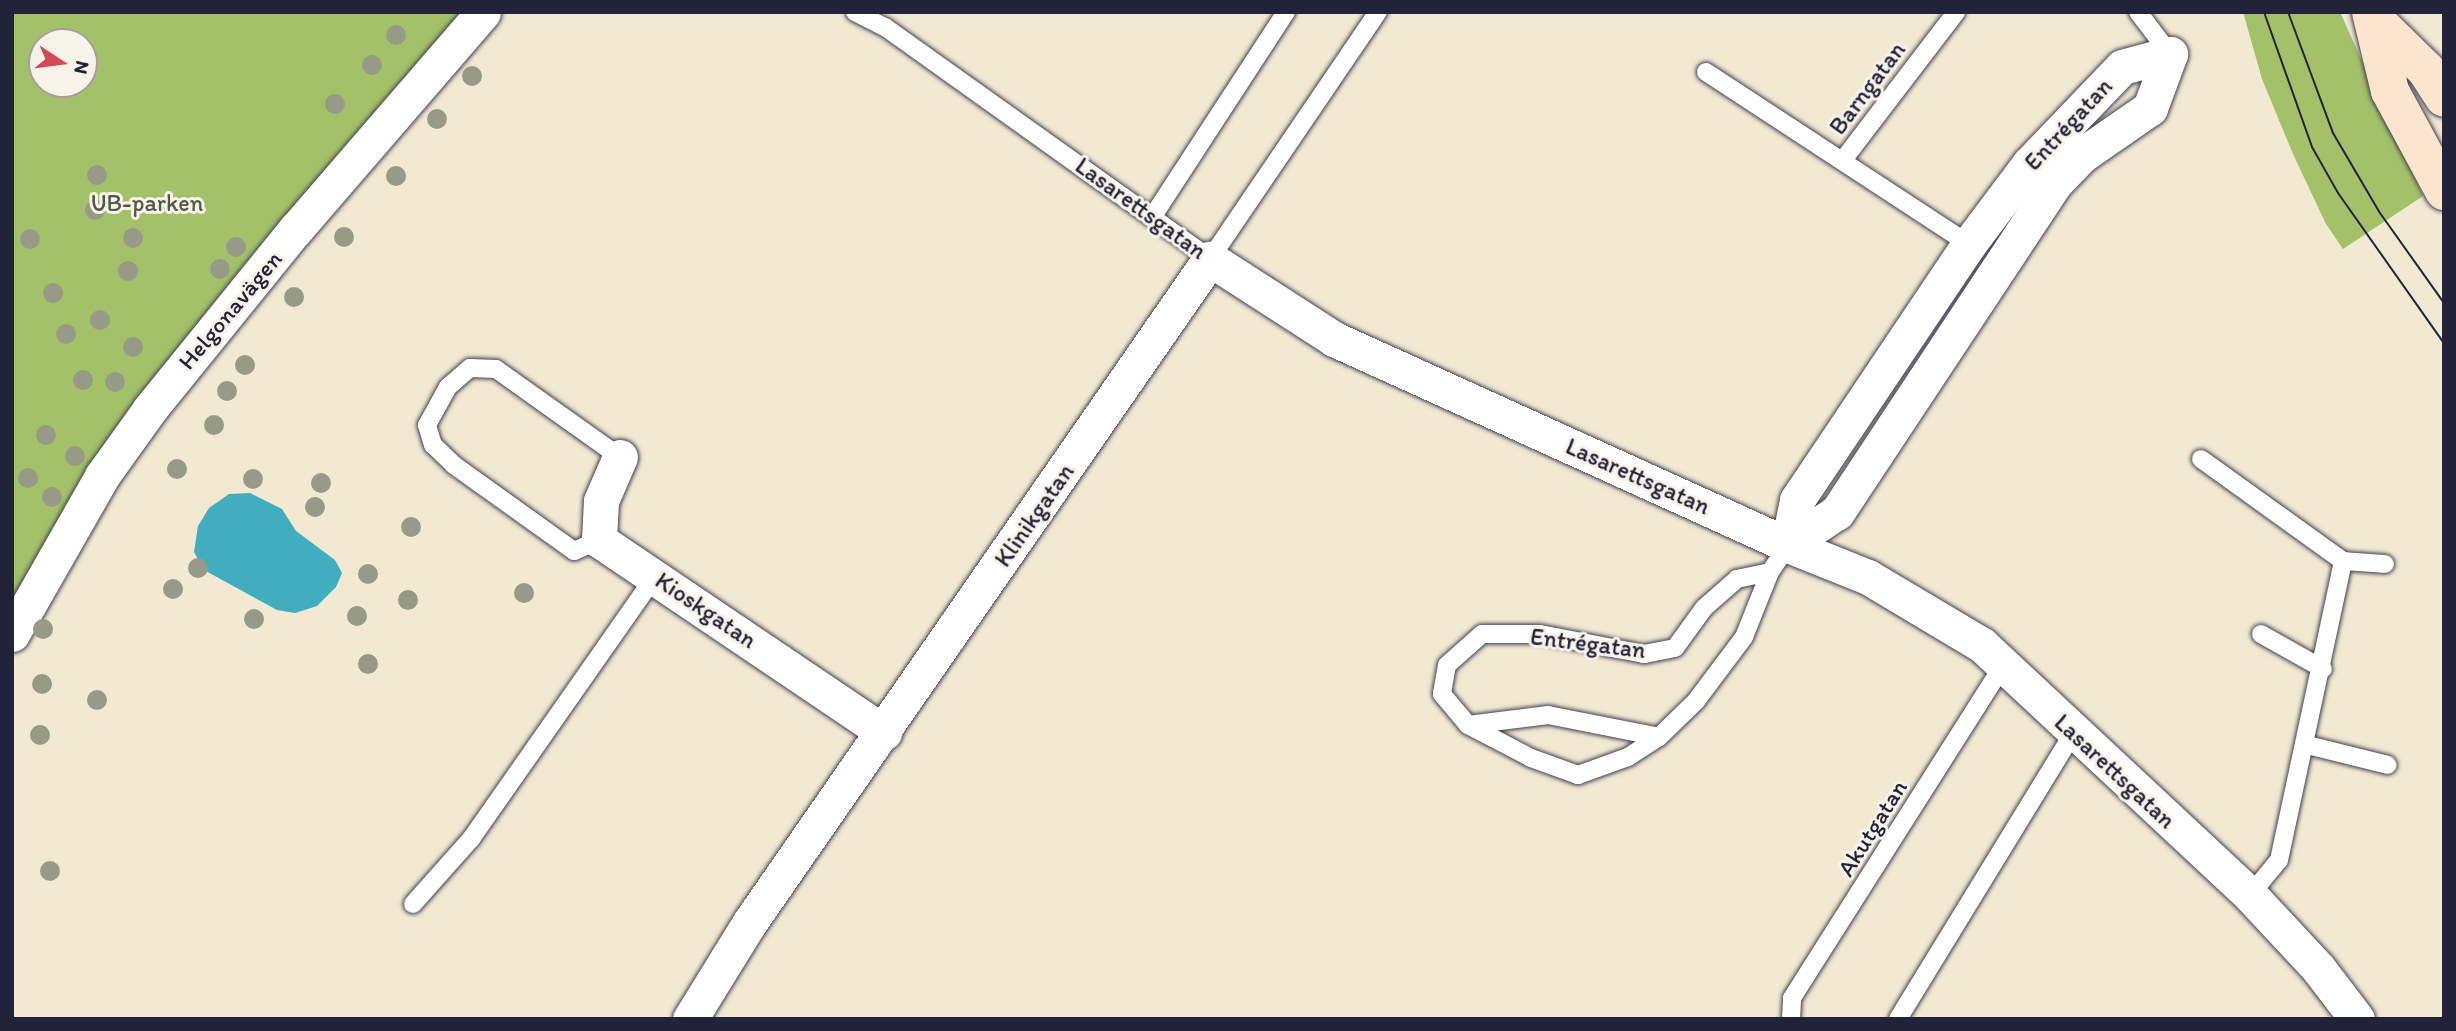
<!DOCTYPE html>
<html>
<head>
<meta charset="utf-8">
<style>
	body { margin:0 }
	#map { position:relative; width:2456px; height:1031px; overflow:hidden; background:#f1e9d2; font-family:Itim,sans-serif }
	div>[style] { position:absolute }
	.green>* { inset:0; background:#a3c168 }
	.water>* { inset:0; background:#41adbf }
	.roads { filter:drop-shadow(0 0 2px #414052) drop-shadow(0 0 2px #414052) }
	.lane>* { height:18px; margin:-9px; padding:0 9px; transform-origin:9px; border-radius:9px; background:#fff }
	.street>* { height:35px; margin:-17.5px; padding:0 17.5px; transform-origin:17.5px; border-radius:17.5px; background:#fff }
	.secondary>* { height:38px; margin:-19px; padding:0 19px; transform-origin:19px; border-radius:19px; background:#fbe5cf }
	.tram>* { height:2px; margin:-1px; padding:0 1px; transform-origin:1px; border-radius:1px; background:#22223b }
	.trees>* { width:20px; height:20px; margin:-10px; border-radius:50%; background:#989a88 }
	span { translate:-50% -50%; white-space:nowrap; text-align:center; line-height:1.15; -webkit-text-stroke:6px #f7f3e8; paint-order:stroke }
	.street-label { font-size:24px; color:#22223b }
	.park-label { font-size:24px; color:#4f5a4b }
	.frame { position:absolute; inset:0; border:14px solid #22223b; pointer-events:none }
	.north { position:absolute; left:28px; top:28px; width:70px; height:70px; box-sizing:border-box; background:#f7f3e8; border:2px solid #a29fa3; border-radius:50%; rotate:103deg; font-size:19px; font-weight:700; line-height:28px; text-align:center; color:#22223b }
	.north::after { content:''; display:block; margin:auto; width:24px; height:32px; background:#d1495b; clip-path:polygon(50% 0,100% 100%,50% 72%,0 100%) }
</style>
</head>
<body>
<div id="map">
	<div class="green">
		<div style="clip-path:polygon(evenodd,12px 12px,483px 12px,296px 229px,12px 634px,12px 12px,42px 42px,84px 42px,84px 84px,42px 84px,42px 42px)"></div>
		<div style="clip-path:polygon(2243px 12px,2340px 12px,2423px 196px,2343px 249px,2326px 224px,2293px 154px,2262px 79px)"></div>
	</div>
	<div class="water">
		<div style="clip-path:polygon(250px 493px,282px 509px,296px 531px,335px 560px,342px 573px,336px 587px,317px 606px,295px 613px,277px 610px,204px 570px,194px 552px,198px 526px,209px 508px,229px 494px)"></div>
	</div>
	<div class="roads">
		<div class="lane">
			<div style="left:855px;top:12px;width:34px;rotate:27deg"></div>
			<div style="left:885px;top:27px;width:399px;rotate:35.5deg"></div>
			<div style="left:1210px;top:259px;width:299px;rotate:-55.8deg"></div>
			<div style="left:2138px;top:12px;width:53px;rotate:52.7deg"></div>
			<div style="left:1706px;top:72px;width:314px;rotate:33.2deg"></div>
			<div style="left:1843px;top:160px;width:186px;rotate:-52.6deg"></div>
			<div style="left:1153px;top:216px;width:244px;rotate:-56.9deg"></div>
			<div style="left:2201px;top:459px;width:175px;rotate:35.7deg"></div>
			<div style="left:599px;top:540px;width:27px;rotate:156deg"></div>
			<div style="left:574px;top:551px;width:148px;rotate:-144.4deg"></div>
			<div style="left:454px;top:465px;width:29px;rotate:-136deg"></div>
			<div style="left:433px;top:445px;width:21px;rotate:-107deg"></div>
			<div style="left:427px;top:425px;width:43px;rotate:-61.1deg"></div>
			<div style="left:448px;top:387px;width:29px;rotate:-41deg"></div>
			<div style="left:470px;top:368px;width:26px;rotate:2deg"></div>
			<div style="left:496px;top:369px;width:152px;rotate:35.4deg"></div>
			<div style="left:1770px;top:572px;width:34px;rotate:168deg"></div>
			<div style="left:1737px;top:579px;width:44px;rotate:138.7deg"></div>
			<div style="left:1704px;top:608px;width:49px;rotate:125.9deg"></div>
			<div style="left:1675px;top:648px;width:32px;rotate:169deg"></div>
			<div style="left:1644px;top:654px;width:107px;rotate:-169.2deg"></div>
			<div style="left:1539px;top:634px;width:57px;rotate:180deg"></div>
			<div style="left:1482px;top:634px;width:47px;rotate:138.5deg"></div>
			<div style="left:1447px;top:665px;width:29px;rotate:100deg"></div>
			<div style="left:1442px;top:694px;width:40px;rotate:50deg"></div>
			<div style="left:1468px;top:725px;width:71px;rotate:27.6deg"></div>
			<div style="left:1531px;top:758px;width:50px;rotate:19.9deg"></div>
			<div style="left:1578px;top:775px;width:53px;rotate:-19.8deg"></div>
			<div style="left:1628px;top:757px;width:37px;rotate:-33deg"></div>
			<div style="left:1659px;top:737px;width:52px;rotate:-44.2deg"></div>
			<div style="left:1696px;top:701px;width:80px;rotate:-53.1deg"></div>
			<div style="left:1744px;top:637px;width:70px;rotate:-68.2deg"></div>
			<div style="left:1770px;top:572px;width:32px;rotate:-56deg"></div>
			<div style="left:2261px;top:634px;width:71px;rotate:29.4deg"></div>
			<div style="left:1468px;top:725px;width:81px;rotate:-7.1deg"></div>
			<div style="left:1548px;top:715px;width:113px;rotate:11.2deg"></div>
			<div style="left:2307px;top:745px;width:83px;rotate:13.9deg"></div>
			<div style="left:2250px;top:895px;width:45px;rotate:-50.4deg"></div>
			<div style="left:2279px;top:860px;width:306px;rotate:-77.9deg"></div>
			<div style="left:2343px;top:561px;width:42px;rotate:4.1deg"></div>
			<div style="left:413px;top:904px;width:87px;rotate:-48.3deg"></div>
			<div style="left:471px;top:839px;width:321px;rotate:-55deg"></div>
			<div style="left:1791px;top:1019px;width:21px;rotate:-87deg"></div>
			<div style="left:1792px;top:998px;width:393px;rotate:-57.6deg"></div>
			<div style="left:1898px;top:1019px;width:335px;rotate:-58.5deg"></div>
		</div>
		<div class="street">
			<div style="left:2170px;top:54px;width:58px;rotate:110.3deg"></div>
			<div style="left:2150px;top:108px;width:83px;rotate:145.3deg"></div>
			<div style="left:2082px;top:155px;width:39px;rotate:134deg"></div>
			<div style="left:2055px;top:183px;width:395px;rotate:123.5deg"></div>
			<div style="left:1837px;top:512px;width:59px;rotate:146deg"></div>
			<div style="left:1788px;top:545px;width:46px;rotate:-78.7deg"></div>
			<div style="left:1797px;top:500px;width:308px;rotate:-56.1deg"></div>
			<div style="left:1969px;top:244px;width:100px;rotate:-53.1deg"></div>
			<div style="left:2029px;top:164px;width:134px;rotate:-46.2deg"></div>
			<div style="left:2122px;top:67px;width:50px;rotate:-15.2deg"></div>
			<div style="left:620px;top:457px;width:48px;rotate:113.4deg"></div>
			<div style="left:601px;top:501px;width:39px;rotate:93deg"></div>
			<div style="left:599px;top:540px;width:344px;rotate:34deg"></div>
			<div style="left:12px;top:634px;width:182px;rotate:-60.3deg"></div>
			<div style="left:102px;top:476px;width:82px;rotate:-54.4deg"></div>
			<div style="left:150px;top:409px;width:232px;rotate:-51deg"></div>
			<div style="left:296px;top:229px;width:286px;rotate:-49.2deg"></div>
			<div style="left:690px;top:1019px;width:114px;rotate:-58.3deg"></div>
			<div style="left:750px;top:922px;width:807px;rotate:-55.25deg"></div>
			<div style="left:1210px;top:259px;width:148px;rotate:32.8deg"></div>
			<div style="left:1334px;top:339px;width:499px;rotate:24.4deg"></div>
			<div style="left:1788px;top:545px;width:86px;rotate:21.8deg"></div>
			<div style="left:1868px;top:577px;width:133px;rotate:30.8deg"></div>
			<div style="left:1982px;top:645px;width:367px;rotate:43deg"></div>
			<div style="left:2250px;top:895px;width:100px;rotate:47deg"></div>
			<div style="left:2318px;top:968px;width:64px;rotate:52.6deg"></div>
		</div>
		<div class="secondary">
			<div style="left:2371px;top:12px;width:81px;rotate:76.5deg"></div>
			<div style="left:2390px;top:91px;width:114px;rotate:61.6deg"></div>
			<div style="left:2374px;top:19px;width:73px;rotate:44.4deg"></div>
			<div style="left:2426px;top:70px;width:33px;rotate:57deg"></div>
		</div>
	</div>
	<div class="tram">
		<div style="left:2264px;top:12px;width:143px;rotate:70.4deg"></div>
		<div style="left:2312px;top:147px;width:53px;rotate:60.5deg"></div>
		<div style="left:2338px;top:193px;width:184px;rotate:54.8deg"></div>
		<div style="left:2288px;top:12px;width:129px;rotate:69.6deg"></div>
		<div style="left:2333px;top:133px;width:93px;rotate:59.6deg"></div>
		<div style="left:2380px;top:213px;width:110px;rotate:54.6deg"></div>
	</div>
	<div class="trees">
		<div style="left:396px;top:35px"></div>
		<div style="left:372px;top:65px"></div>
		<div style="left:472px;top:76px"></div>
		<div style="left:335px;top:104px"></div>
		<div style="left:437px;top:119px"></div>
		<div style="left:97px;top:175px"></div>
		<div style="left:396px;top:176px"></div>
		<div style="left:95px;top:210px"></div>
		<div style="left:344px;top:237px"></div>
		<div style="left:133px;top:238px"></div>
		<div style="left:30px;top:239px"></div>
		<div style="left:236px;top:247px"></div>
		<div style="left:220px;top:269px"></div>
		<div style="left:128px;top:271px"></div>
		<div style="left:53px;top:293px"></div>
		<div style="left:294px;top:297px"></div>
		<div style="left:100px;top:320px"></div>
		<div style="left:66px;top:334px"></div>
		<div style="left:133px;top:347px"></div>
		<div style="left:245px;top:365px"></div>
		<div style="left:83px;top:380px"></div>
		<div style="left:115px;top:382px"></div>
		<div style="left:227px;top:391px"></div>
		<div style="left:214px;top:425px"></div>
		<div style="left:46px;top:435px"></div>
		<div style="left:75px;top:456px"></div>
		<div style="left:177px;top:469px"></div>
		<div style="left:28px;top:478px"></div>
		<div style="left:253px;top:479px"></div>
		<div style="left:321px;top:483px"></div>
		<div style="left:52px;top:497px"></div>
		<div style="left:315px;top:507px"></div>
		<div style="left:411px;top:527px"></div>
		<div style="left:198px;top:568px"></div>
		<div style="left:368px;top:574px"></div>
		<div style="left:173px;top:589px"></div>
		<div style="left:524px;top:593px"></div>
		<div style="left:408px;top:600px"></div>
		<div style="left:357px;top:616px"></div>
		<div style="left:254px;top:619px"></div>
		<div style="left:43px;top:629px"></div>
		<div style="left:368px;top:664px"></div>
		<div style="left:42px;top:684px"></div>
		<div style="left:97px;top:700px"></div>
		<div style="left:40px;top:735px"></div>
		<div style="left:50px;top:871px"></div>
	</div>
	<div class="street-label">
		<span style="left:1867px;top:88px;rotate:-53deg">Barngatan</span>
		<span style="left:2068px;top:124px;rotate:-47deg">Entrégatan</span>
		<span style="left:1141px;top:208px;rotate:36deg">Lasarettsgatan</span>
		<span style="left:230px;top:310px;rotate:-50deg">Helgonavägen</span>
		<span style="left:1638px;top:476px;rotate:24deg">Lasarettsgatan</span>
		<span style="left:1034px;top:515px;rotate:-55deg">Klinikgatan</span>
		<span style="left:706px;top:610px;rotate:34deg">Kioskgatan</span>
		<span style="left:1588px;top:643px;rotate:7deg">Entrégatan</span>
		<span style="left:2115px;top:771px;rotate:43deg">Lasarettsgatan</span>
		<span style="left:1872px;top:828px;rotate:-58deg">Akutgatan</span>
	</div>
	<div class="park-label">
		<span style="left:147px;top:203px">UB-parken</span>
	</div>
	<div class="frame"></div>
	<div class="north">N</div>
</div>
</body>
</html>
